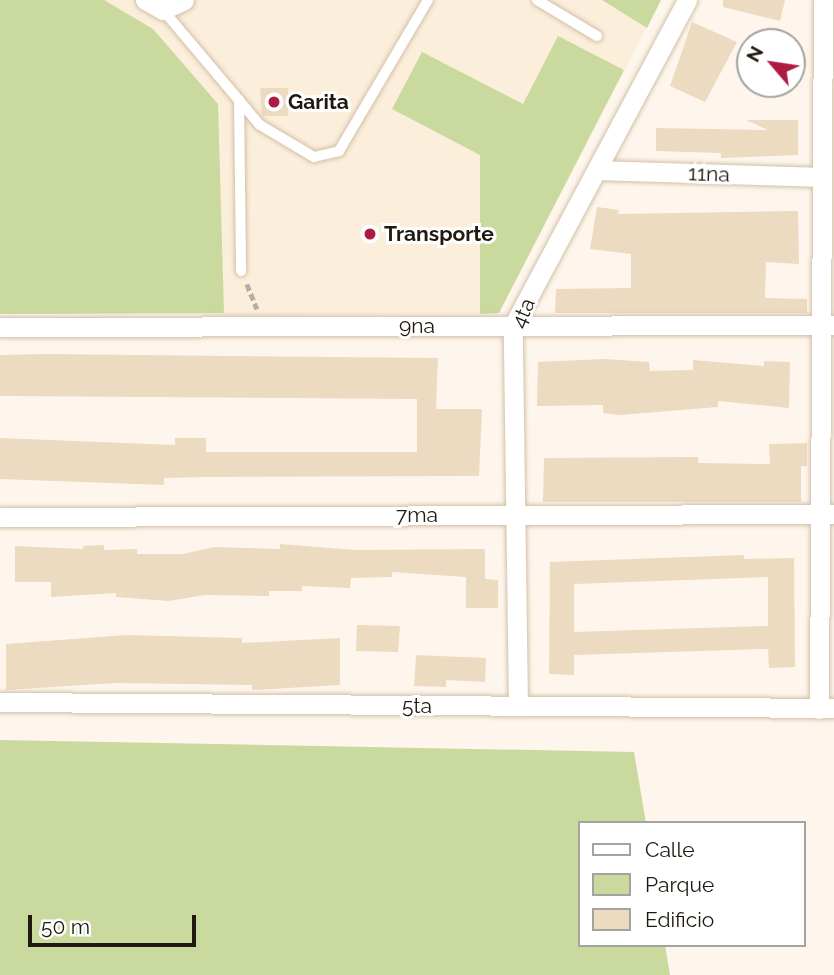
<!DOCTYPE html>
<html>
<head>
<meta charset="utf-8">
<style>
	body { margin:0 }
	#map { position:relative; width:834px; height:975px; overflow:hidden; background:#fef6ec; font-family:Raleway,sans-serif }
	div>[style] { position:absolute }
	.built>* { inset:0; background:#fbeedb }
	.green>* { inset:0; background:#cad99e }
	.building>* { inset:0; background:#ecdac1 }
	.path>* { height:4.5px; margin-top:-2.25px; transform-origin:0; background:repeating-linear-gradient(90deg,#b6aea5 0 7px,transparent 0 10.5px) }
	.roads { filter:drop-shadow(0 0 2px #d2c0a8) drop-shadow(0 0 2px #d2c0a8) }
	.lane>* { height:10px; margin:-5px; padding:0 5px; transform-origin:5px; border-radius:5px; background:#fff }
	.street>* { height:19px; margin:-9.5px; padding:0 9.5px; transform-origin:9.5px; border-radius:9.5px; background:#fff }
	.dots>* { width:19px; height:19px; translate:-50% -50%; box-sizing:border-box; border:4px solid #fff; border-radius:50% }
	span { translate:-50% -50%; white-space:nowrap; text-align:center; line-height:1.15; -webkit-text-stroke:6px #fff; paint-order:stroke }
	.poi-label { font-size:21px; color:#1f1910; font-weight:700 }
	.left { translate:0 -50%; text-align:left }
	.street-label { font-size:21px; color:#1f1910 }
	.legend { position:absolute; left:578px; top:821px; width:228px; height:126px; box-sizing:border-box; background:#fff; border:2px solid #a5a39f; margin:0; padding:9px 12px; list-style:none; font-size:21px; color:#1f1910 }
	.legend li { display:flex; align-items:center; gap:14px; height:35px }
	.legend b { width:35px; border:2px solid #a5a39f }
	.north { position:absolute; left:736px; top:28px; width:70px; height:70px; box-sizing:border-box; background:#fff; border:2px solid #a5a39f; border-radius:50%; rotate:299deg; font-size:19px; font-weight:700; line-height:28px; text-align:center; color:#1f1910 }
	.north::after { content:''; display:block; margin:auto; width:24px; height:32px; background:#ae1a42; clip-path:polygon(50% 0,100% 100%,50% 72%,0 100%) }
	.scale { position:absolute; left:28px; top:915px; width:168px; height:32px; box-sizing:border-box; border:4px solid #1f1910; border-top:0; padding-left:9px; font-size:21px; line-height:24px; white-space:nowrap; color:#1f1910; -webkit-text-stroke:5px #fff; paint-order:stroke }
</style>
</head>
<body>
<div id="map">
	<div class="built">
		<div style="clip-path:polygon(0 0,661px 0,499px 313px,260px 315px,0 314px)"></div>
	</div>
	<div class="green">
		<div style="clip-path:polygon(0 0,104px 0,153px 29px,218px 104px,224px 313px,0 314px)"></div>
		<div style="clip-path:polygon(602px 0,661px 0,647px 28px)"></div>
		<div style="clip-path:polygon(558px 36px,624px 70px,499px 313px,480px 314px,480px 155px,392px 109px,422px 52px,523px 104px)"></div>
		<div style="clip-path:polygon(0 740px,634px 752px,646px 823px,580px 823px,580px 945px,665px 945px,670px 975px,0 975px)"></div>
	</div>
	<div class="building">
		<div style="clip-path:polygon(723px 0,785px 0,780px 21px,723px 7px)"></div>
		<div style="clip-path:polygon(692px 22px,737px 42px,705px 102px,670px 86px)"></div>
		<div style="clip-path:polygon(260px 88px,288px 88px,288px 116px,262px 116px)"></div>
		<div style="clip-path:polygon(746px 120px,798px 120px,798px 155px,721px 158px,721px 153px,656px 151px,656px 128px,768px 130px)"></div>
		<div style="clip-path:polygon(597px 207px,619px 210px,618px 214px,798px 211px,799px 264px,766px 262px,765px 298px,807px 299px,807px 313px,555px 313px,556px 289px,631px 288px,631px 254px,590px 249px)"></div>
		<div style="clip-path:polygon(44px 354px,438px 358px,436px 409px,482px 409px,479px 476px,205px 477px,164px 478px,164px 485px,0 479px,0 438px,175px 445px,175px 438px,206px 438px,206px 452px,417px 452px,417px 399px,0 396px,0 355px)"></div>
		<div style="clip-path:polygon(605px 359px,649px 362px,650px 371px,693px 370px,693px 360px,764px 366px,764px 361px,790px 362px,789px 408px,718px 401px,718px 407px,620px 415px,603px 413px,603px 405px,537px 406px,538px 362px)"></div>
		<div style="clip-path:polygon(807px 443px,807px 466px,801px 466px,801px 502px,543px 502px,544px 458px,698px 457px,698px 463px,770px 464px,769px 444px)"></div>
		<div style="clip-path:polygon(280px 544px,354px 550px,485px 549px,485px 579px,498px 580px,498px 608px,466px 608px,466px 577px,392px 572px,392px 577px,351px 578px,350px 588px,302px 586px,302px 591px,269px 591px,269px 596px,204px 595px,169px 601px,116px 597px,116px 593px,51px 597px,51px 582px,15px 582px,15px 546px,83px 549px,83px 546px,104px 545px,104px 550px,137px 549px,137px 554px,182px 554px,215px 547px,280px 549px)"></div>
		<div style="clip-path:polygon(evenodd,744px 555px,744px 559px,794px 558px,795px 667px,769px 668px,768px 649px,574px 655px,574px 675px,549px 674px,550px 562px,744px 555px,768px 577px,768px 626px,574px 632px,574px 584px,768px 577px)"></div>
		<div style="clip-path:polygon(357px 625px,400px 626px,398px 652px,356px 651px)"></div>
		<div style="clip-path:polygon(126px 635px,242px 638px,242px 643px,340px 638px,340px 685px,252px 690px,252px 685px,116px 683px,6px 690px,6px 644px)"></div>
		<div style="clip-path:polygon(416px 655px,486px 658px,485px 682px,446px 680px,446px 687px,414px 686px)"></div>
	</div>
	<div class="path">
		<div style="left:247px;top:284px;width:27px;rotate:68deg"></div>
	</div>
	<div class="roads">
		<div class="lane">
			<div style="left:537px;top:0;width:70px;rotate:31deg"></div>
			<div style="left:163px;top:10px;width:150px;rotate:49.9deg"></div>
			<div style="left:260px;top:125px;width:63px;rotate:30.7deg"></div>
			<div style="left:314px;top:157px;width:26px;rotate:-13deg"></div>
			<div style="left:339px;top:151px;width:175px;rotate:-59.5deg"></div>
			<div style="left:239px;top:100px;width:171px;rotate:89.3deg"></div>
		</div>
		<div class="street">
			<div style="left:145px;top:0;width:21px;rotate:29deg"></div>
			<div style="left:163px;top:10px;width:23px;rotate:-25deg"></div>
			<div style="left:597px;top:170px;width:225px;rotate:1.8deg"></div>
			<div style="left:0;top:327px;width:834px;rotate:-0.14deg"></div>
			<div style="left:0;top:517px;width:834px;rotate:-0.21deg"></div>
			<div style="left:0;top:702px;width:834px;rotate:0.41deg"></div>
			<div style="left:518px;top:706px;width:380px;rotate:-90.8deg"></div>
			<div style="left:513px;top:326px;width:370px;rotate:-61.9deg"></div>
			<div style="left:819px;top:709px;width:709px;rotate:-89.68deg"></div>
		</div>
	</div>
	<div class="dots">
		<div style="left:274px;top:102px;background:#ae1a42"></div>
		<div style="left:370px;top:234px;background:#ae1a42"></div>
	</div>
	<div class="poi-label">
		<span class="left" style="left:288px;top:102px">Garita</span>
		<span class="left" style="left:384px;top:234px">Transporte</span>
	</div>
	<div class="street-label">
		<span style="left:709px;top:174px;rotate:2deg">11na</span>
		<span style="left:523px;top:313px;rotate:-67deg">4ta</span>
		<span style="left:417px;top:326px">9na</span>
		<span style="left:417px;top:515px">7ma</span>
		<span style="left:417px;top:706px">5ta</span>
	</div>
	<ul class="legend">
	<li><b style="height:9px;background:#fff"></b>Calle</li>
	<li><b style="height:19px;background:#cad99e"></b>Parque</li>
	<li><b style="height:19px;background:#ecdac1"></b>Edificio</li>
	</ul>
	<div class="north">N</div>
	<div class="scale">50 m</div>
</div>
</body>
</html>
